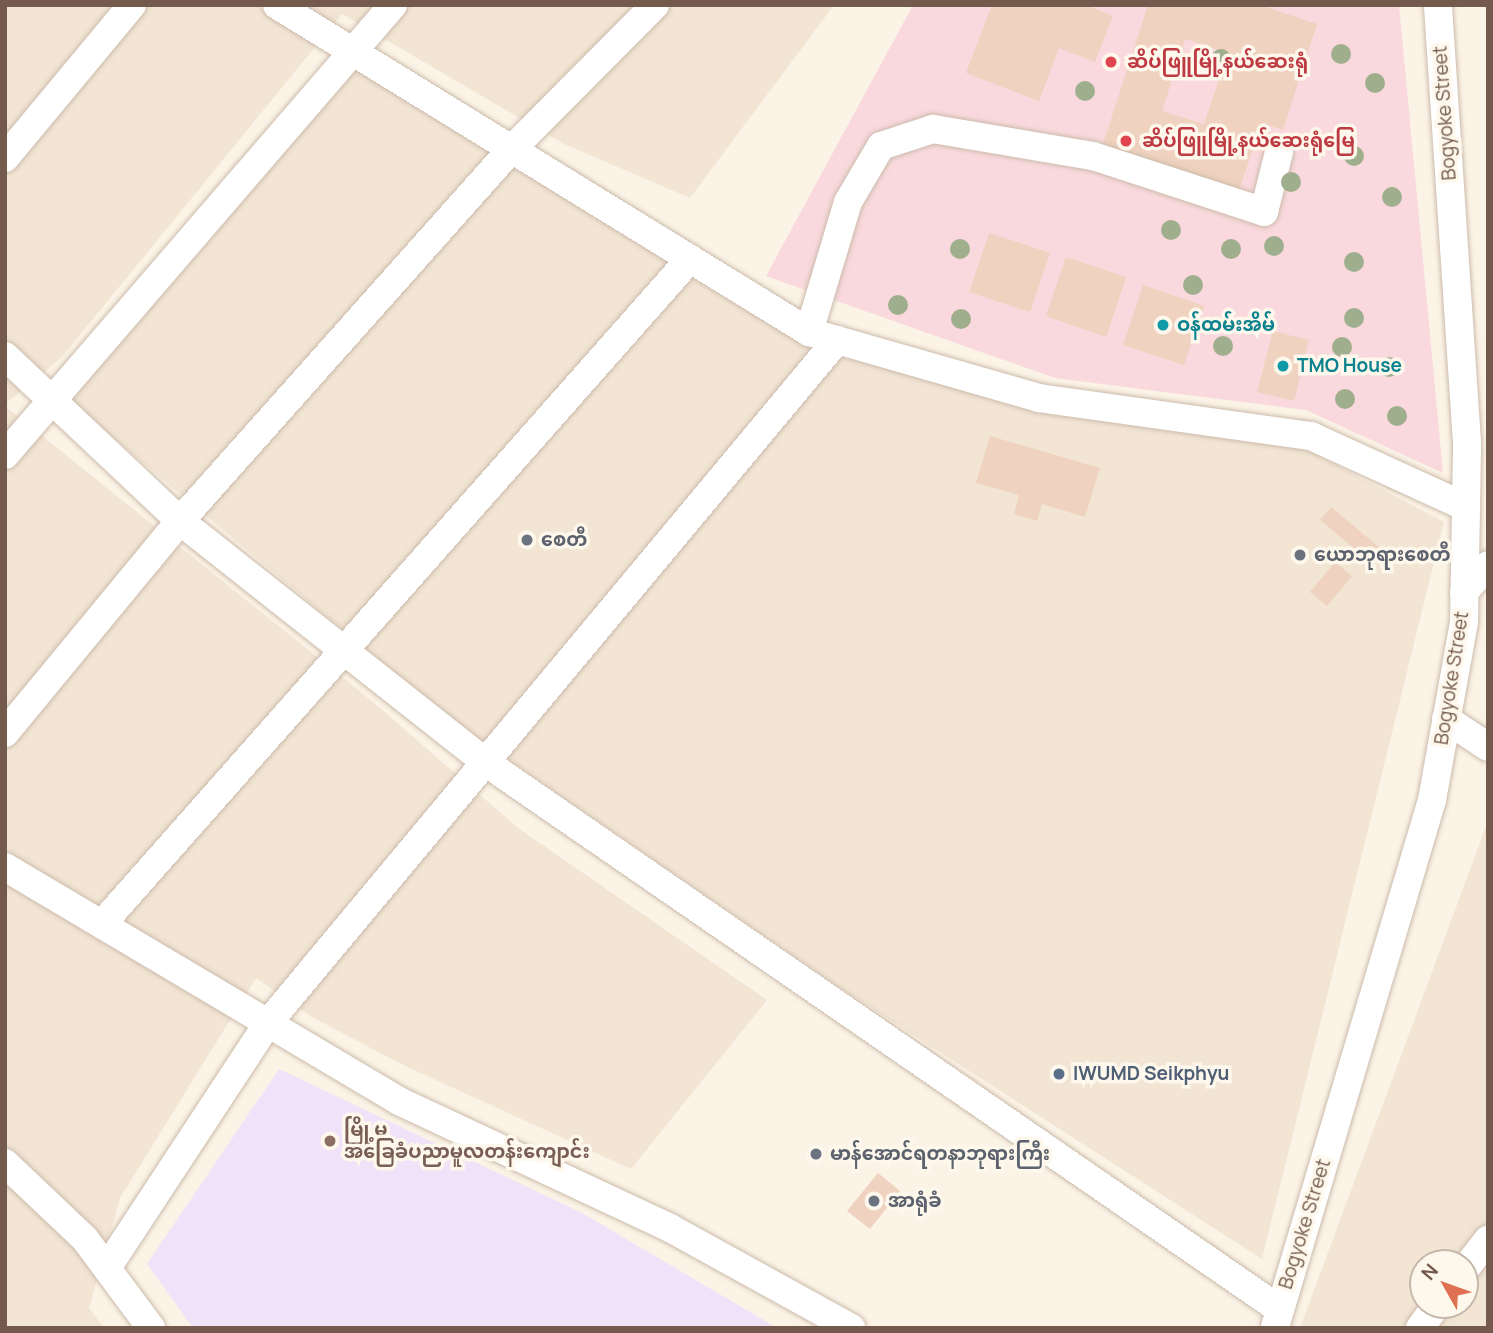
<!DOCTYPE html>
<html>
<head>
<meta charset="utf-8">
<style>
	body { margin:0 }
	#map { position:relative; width:1493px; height:1333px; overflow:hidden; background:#fbf3e6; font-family:Manrope,"Noto Sans Myanmar",sans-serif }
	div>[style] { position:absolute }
	.residential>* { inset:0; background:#f2e5d4 }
	.education>* { inset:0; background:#f0e2f8 }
	.medical>* { inset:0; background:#f9d9dd }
	.building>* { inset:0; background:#efd2bf }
	.roads { filter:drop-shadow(0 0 2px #ccbbac) drop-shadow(0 0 2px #ccbbac) }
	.minor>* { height:28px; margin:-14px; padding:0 14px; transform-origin:14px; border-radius:14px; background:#fff }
	.trees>* { width:20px; height:20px; margin:-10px; border-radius:50%; background:#9faf8d }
	.dots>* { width:19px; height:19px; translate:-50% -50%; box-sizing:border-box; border:4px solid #fef7ec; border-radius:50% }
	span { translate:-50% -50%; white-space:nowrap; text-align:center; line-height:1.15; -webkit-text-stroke:7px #fef7ec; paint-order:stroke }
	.health-label { font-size:19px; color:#be3a42; font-weight:700 }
	.left { translate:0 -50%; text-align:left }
	.street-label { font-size:19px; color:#735a4c }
	.culture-label { font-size:19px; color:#0d838f; font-weight:700 }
	.worship-label { font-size:19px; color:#5b616d; font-weight:700 }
	.service-label { font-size:19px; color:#4e5e75; font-weight:700 }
	.education-label { font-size:19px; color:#785e54; font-weight:700 }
	.frame { position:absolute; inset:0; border:7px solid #735a4c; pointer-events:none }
	.north { position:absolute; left:1409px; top:1249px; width:70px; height:70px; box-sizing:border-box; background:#fef7ec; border:2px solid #c6b8ac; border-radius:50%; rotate:310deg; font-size:19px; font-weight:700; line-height:28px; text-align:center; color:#735a4c }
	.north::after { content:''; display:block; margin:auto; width:24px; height:32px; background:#df7051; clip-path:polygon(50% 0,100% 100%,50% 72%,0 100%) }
</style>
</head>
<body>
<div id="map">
	<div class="residential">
		<div style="clip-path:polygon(5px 5px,834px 5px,690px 198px,564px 144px,342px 14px,62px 357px,5px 404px)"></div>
		<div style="clip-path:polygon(353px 64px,638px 244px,844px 358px,1310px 451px,1444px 522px,1262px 1259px,845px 991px,445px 716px,67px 399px)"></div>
		<div style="clip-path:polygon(5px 406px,373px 702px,518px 828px,767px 1000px,631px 1169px,403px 1065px,312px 1017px,256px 978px,120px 1198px,89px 1308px,104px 1328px,5px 1328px)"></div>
		<div style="clip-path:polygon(evenodd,1488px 821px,1488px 1328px,1300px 1328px,1488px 821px,1423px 1263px,1465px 1263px,1465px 1305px,1423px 1305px,1423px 1263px)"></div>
	</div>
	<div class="education">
		<div style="clip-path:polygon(279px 1069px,582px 1213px,777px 1328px,193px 1328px,147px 1264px)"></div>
	</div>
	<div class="medical">
		<div style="clip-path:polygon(913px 5px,1399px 5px,1443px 473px,1306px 410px,1055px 378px,766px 276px)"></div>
	</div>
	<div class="building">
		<div style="clip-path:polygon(992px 5px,1085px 5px,1113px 16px,1095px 62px,1059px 48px,1039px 101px,966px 73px)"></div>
		<div style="clip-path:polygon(evenodd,1148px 5px,1260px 5px,1317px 24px,1283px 130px,1261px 123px,1239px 191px,1102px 147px,1148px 5px,1185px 39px,1228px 53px,1204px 124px,1162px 111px,1185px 39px)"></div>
		<div style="clip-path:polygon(989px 233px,1050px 253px,1030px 312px,969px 292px)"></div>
		<div style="clip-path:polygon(1066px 257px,1126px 277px,1106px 337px,1046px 316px)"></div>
		<div style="clip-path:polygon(1143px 285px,1204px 306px,1184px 365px,1123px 345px)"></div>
		<div style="clip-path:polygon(1273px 331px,1309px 340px,1294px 401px,1257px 392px)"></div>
		<div style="clip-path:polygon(990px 436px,1100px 468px,1085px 517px,1042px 504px,1037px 521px,1014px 514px,1019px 495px,976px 483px)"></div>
		<div style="clip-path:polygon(1331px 507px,1380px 548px,1369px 561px,1320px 520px)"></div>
		<div style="clip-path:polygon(1335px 562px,1352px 576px,1327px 606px,1310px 592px)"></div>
		<div style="clip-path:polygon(878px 1173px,900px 1191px,870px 1229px,847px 1211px)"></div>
	</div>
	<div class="roads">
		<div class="minor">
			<div style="left:277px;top:5px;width:624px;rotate:31.58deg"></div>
			<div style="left:809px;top:332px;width:239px;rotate:16deg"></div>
			<div style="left:1039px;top:398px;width:275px;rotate:8deg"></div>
			<div style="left:1311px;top:436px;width:170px;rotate:24.6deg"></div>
			<div style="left:5px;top:158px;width:199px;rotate:-50.3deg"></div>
			<div style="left:809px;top:332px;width:136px;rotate:-73.3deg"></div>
			<div style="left:848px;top:202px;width:65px;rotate:-59.5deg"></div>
			<div style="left:881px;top:146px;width:55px;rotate:-18.1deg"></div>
			<div style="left:933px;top:129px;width:162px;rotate:9.6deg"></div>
			<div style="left:1093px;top:156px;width:180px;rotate:18.1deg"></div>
			<div style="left:1264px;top:212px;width:62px;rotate:-76deg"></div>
			<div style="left:5px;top:356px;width:241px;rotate:43.3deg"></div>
			<div style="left:180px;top:521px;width:389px;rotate:38.3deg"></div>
			<div style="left:485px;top:762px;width:964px;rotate:34.56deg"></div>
			<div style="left:5px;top:455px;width:594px;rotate:-49.23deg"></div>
			<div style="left:1464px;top:592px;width:36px;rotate:-48deg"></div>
			<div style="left:1446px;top:719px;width:50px;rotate:33.7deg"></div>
			<div style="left:5px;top:733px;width:275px;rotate:-50.5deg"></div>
			<div style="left:180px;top:521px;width:499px;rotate:-48.3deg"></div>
			<div style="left:512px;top:149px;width:203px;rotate:-45.2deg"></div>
			<div style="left:5px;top:867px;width:458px;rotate:30.7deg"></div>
			<div style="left:399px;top:1101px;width:299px;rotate:25.1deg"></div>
			<div style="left:670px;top:1228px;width:207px;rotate:28.9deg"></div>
			<div style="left:102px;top:924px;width:888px;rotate:-48.52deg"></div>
			<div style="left:5px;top:1163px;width:110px;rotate:43.5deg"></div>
			<div style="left:85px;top:1239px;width:111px;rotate:53.4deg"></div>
			<div style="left:107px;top:1268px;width:293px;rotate:-56.7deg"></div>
			<div style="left:268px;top:1023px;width:889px;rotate:-50.2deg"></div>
			<div style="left:1465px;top:1269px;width:37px;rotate:-52deg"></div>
			<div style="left:1275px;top:1327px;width:550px;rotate:-73.41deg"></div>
			<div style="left:1432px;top:800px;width:181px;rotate:-79.8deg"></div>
			<div style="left:1464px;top:622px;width:179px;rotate:-89deg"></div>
			<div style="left:1467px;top:443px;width:439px;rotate:-93.8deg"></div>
			<div style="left:1420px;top:1328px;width:29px;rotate:-54deg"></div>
		</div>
	</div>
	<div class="trees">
		<div style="left:1341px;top:54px"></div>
		<div style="left:1221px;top:59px"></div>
		<div style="left:1375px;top:83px"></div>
		<div style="left:1085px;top:91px"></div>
		<div style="left:1354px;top:156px"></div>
		<div style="left:1291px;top:182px"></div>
		<div style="left:1392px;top:197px"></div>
		<div style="left:1171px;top:230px"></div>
		<div style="left:1274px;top:246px"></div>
		<div style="left:960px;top:249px"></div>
		<div style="left:1231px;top:249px"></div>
		<div style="left:1354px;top:262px"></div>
		<div style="left:1193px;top:285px"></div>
		<div style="left:898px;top:305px"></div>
		<div style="left:1354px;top:318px"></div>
		<div style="left:961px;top:319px"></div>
		<div style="left:1223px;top:346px"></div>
		<div style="left:1342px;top:347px"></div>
		<div style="left:1389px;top:367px"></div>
		<div style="left:1345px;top:399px"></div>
		<div style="left:1397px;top:416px"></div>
	</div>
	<div class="dots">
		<div style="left:1111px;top:62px;background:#e0444e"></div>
		<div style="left:1126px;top:141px;background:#e0444e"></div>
		<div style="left:1163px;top:325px;background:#0f9aa8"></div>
		<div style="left:1283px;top:366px;background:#0f9aa8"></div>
		<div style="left:527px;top:540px;background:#6b7280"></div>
		<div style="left:1300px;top:555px;background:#6b7280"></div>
		<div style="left:1059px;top:1074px;background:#5c6f8a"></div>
		<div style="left:330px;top:1141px;background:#8d6e63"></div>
		<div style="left:816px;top:1154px;background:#6b7280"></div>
		<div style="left:874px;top:1201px;background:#6b7280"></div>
	</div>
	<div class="health-label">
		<span class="left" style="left:1127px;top:62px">ဆိပ်ဖြူမြို့နယ်ဆေးရုံ</span>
		<span class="left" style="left:1142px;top:141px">ဆိပ်ဖြူမြို့နယ်ဆေးရုံမြေ</span>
	</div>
	<div class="street-label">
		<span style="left:1445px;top:113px;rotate:-94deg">Bogyoke Street</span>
		<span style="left:1452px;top:678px;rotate:-81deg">Bogyoke Street</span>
		<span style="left:1305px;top:1224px;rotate:-73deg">Bogyoke Street</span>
	</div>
	<div class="culture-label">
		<span class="left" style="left:1177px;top:325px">ဝန်ထမ်းအိမ်</span>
		<span class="left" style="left:1297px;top:366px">TMO House</span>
	</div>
	<div class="worship-label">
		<span class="left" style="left:541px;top:540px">စေတီ</span>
		<span class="left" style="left:1314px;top:555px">ယောဘုရားစေတီ</span>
		<span class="left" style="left:830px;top:1154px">မာန်အောင်ရတနာဘုရားကြီး</span>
		<span class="left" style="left:888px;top:1201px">အာရုံခံ</span>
	</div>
	<div class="service-label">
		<span class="left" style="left:1073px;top:1074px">IWUMD Seikphyu</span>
	</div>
	<div class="education-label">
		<span class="left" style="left:344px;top:1141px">မြို့မ<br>အခြေခံပညာမူလတန်းကျောင်း</span>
	</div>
	<div class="frame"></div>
	<div class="north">N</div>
</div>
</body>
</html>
